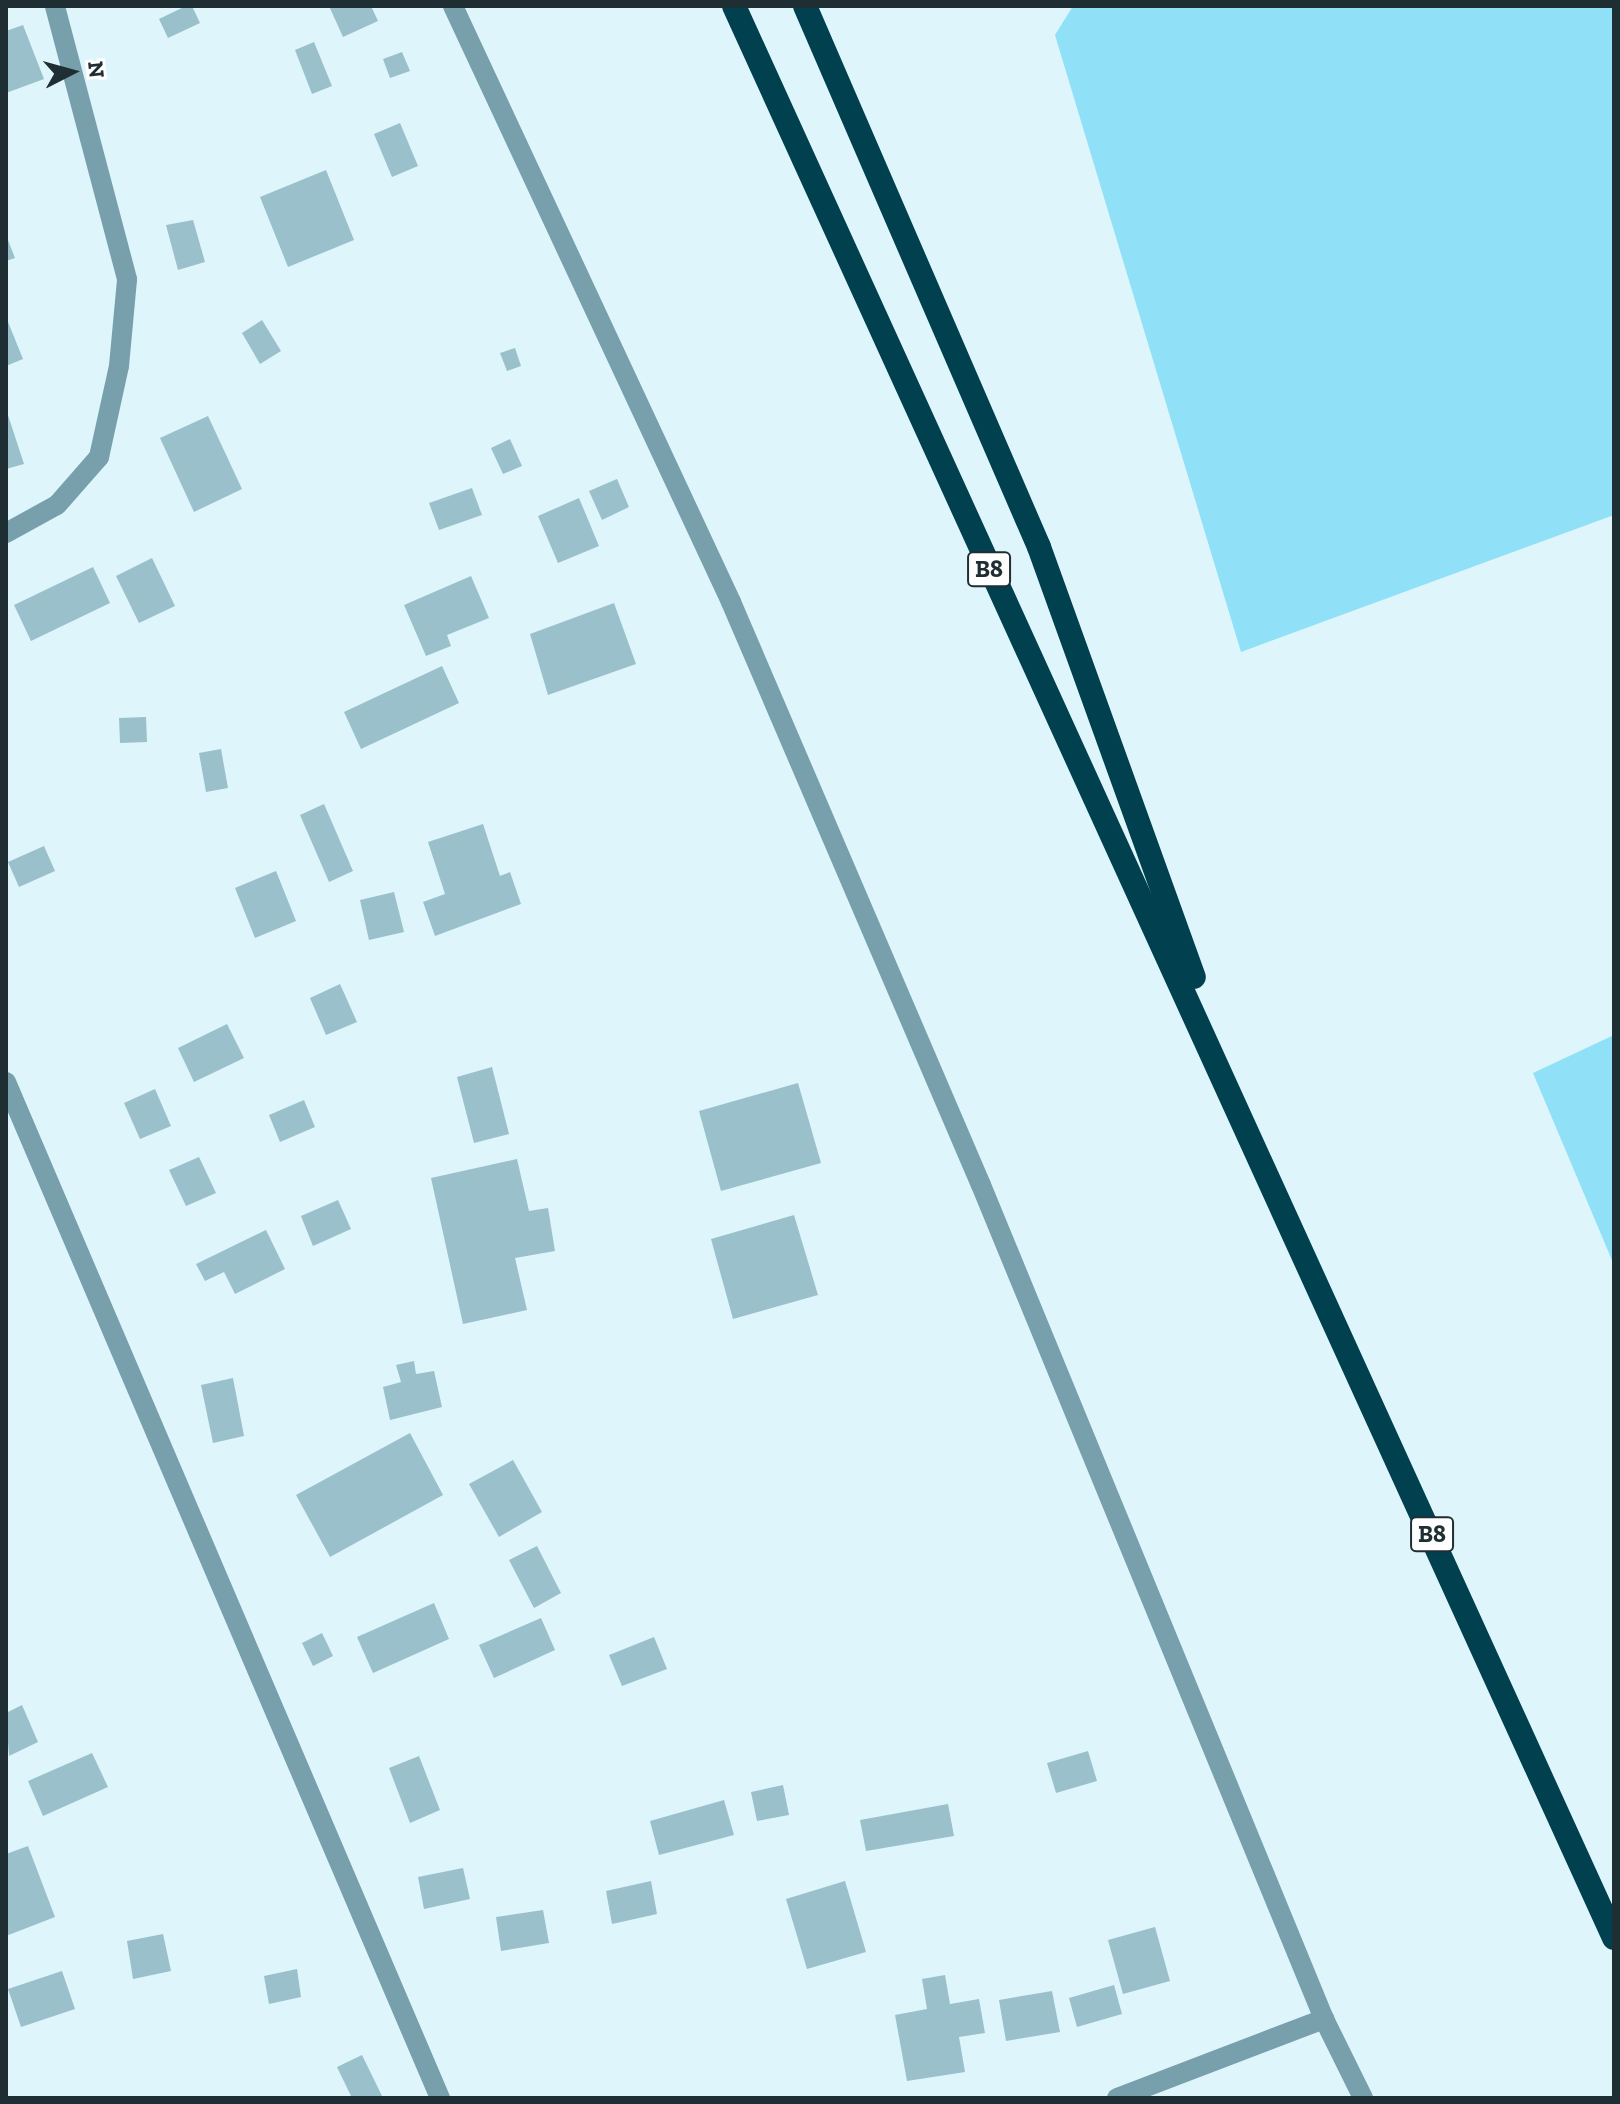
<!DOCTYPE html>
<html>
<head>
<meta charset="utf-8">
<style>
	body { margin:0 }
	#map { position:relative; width:1620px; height:2104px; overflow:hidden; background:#def5fc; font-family:"Zilla Slab",serif }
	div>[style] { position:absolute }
	.green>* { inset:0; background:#90e0f7 }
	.building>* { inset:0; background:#9ac0cb }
	.minor>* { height:20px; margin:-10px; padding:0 10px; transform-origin:10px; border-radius:10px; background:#77a0ac }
	.highway>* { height:24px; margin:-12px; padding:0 12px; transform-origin:12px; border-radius:12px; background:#00404f }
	span { translate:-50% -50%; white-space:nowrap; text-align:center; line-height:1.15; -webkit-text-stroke:6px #fefefe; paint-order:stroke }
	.shield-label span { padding:2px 6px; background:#fefefe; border:2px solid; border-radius:6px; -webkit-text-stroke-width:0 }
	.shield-label { font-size:24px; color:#1f2e33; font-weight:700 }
	.frame { position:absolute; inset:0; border:8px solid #1f2e33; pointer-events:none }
	.north { position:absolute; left:32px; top:32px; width:80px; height:80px; -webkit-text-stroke:6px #fefefe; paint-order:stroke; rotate:84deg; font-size:22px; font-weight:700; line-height:32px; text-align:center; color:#1f2e33 }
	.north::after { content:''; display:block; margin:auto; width:28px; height:36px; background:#1f2e33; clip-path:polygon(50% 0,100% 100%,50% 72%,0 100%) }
</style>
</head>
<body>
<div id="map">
	<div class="green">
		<div style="clip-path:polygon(1073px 6px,1614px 6px,1614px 515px,1241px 652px,1055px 35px)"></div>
		<div style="clip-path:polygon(1614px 1035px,1614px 1265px,1533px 1073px)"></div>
	</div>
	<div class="building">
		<div style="clip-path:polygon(186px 6px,192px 6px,200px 23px,168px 38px,159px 19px)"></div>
		<div style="clip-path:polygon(329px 6px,371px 6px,378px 21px,343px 37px)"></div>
		<div style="clip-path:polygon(23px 25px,44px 79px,6px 93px,6px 31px)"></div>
		<div style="clip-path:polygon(314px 42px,332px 86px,312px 94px,295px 50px)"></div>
		<div style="clip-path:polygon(402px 52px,410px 71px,390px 78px,383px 59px)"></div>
		<div style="clip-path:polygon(400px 123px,418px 166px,392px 177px,374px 134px)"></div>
		<div style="clip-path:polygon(326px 170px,354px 240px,288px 267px,260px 197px)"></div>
		<div style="clip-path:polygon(193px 220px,205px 262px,178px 270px,166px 225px)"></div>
		<div style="clip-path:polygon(6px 235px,15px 258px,6px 261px)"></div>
		<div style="clip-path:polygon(6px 317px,23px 359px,6px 366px)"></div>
		<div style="clip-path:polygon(262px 320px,281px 351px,260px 364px,242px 333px)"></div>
		<div style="clip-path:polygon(515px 348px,521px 366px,507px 371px,500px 353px)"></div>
		<div style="clip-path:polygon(6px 409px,24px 464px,6px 469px)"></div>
		<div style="clip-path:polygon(208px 416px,242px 489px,194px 512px,160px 438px)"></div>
		<div style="clip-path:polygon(510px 439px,522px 466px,503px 474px,491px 448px)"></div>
		<div style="clip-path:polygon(617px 479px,629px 507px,602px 520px,589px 491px)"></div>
		<div style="clip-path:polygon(472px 488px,482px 515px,439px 530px,429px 503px)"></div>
		<div style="clip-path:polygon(579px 498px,599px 546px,558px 563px,538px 516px)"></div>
		<div style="clip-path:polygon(152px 558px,175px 606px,139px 623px,116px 576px)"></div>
		<div style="clip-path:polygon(93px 567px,110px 603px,31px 641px,14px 605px)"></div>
		<div style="clip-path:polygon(471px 576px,489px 618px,447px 635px,451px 646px,426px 656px,404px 605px)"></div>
		<div style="clip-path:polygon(614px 603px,636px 664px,548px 695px,530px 634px)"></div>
		<div style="clip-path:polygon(442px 666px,459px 703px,361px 749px,344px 712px)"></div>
		<div style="clip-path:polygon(146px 717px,147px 742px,120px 743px,119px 718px)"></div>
		<div style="clip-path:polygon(221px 749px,228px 788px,206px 792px,199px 753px)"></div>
		<div style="clip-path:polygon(324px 804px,353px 871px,329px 882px,300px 815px)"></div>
		<div style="clip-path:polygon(483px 824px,500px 876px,510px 872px,521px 904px,435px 936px,423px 902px,445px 894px,428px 842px)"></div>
		<div style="clip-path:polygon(44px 846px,55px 871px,19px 887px,8px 862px)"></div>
		<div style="clip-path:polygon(276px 871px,296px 921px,255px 938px,235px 888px)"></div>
		<div style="clip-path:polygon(394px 892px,404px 932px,369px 940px,360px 900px)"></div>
		<div style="clip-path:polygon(340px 984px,357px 1022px,326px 1035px,310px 998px)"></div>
		<div style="clip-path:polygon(227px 1024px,244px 1058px,194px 1082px,178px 1048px)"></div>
		<div style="clip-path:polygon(492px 1067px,509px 1134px,474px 1143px,457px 1077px)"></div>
		<div style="clip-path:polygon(798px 1083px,821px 1163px,721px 1191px,699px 1111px)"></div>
		<div style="clip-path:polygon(155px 1089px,171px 1126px,140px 1139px,124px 1103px)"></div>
		<div style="clip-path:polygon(304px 1100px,315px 1127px,280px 1142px,269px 1115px)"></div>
		<div style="clip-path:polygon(199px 1157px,216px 1193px,186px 1206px,169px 1170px)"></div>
		<div style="clip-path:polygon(517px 1159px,529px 1211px,548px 1208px,555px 1251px,515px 1258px,527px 1310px,463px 1324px,431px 1178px)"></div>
		<div style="clip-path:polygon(338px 1200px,351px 1229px,313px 1246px,301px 1216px)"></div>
		<div style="clip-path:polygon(794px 1215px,818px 1295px,733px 1319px,711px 1239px)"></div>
		<div style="clip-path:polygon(266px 1230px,285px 1269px,235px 1294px,224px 1272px,205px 1281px,196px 1264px)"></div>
		<div style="clip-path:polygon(414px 1361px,416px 1374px,434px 1371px,442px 1407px,390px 1420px,383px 1387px,401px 1382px,396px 1365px)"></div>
		<div style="clip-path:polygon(233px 1378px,244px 1436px,213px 1443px,201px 1385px)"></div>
		<div style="clip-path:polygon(410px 1433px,443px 1495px,330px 1557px,296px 1495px)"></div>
		<div style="clip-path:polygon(513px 1460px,542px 1512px,499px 1537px,469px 1484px)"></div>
		<div style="clip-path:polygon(537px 1546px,561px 1593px,534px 1608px,509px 1560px)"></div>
		<div style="clip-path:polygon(434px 1603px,449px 1639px,373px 1673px,357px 1637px)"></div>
		<div style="clip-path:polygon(541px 1618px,555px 1650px,494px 1678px,479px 1645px)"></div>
		<div style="clip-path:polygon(322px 1633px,333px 1656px,313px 1666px,302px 1643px)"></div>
		<div style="clip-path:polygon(654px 1637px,667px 1669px,622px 1686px,609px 1655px)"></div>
		<div style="clip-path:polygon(22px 1705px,38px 1742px,9px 1756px,6px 1713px)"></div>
		<div style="clip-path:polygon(1088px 1751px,1097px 1781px,1056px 1793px,1047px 1763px)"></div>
		<div style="clip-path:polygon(92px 1753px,108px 1787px,43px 1816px,28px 1781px)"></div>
		<div style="clip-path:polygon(419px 1756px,440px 1810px,410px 1823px,389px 1768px)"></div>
		<div style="clip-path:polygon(783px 1785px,789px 1815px,757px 1821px,751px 1792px)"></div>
		<div style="clip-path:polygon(724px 1800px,734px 1835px,659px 1855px,650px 1821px)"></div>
		<div style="clip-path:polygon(948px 1804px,954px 1836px,866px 1851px,860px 1820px)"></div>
		<div style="clip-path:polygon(28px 1846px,55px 1917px,6px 1936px,6px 1854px)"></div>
		<div style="clip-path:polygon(463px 1868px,470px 1899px,424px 1909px,418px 1877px)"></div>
		<div style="clip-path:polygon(651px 1881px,657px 1914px,612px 1924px,606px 1891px)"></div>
		<div style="clip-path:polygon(845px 1881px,866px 1952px,807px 1969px,786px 1899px)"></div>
		<div style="clip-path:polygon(543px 1910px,549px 1943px,501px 1951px,496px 1917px)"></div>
		<div style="clip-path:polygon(1155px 1927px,1170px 1981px,1123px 1994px,1108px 1940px)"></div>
		<div style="clip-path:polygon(163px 1934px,171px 1971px,133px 1979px,127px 1941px)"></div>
		<div style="clip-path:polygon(297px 1969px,301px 1997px,269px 2004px,264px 1976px)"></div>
		<div style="clip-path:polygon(62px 1971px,75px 2009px,21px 2027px,8px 1989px)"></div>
		<div style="clip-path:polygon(945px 1975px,950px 2004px,979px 1999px,985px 2033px,959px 2037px,965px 2072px,907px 2081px,895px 2015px,927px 2009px,922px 1979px)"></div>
		<div style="clip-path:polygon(1114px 1985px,1122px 2014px,1077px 2027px,1069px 1998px)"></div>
		<div style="clip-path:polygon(1052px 1991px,1060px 2032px,1006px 2041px,999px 2000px)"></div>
		<div style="clip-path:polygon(362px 2055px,383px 2098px,352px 2098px,337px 2067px)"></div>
	</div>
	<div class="minor">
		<div style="left:453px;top:6px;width:658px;rotate:64.99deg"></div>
		<div style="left:731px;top:602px;width:634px;rotate:66.79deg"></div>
		<div style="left:981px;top:1185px;width:902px;rotate:67.64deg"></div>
		<div style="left:1324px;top:2019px;width:88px;rotate:63.7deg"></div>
		<div style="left:6px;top:533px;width:58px;rotate:-28.8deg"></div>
		<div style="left:57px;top:505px;width:64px;rotate:-48.8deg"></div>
		<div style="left:99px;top:457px;width:93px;rotate:-77.6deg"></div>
		<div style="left:119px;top:366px;width:87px;rotate:-84.7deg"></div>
		<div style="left:127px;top:279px;width:282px;rotate:-104.8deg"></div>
		<div style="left:6px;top:1082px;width:1105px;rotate:66.87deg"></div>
		<div style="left:1117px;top:2098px;width:222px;rotate:-20.9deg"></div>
	</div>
	<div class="highway">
		<div style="left:734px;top:6px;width:2123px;rotate:65.51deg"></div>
		<div style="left:805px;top:6px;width:589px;rotate:66.61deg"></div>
		<div style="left:1039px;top:547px;width:457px;rotate:70.2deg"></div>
	</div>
	<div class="shield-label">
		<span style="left:989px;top:569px">B8</span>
		<span style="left:1432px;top:1534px">B8</span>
	</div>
	<div class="frame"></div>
	<div class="north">N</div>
</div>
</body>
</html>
